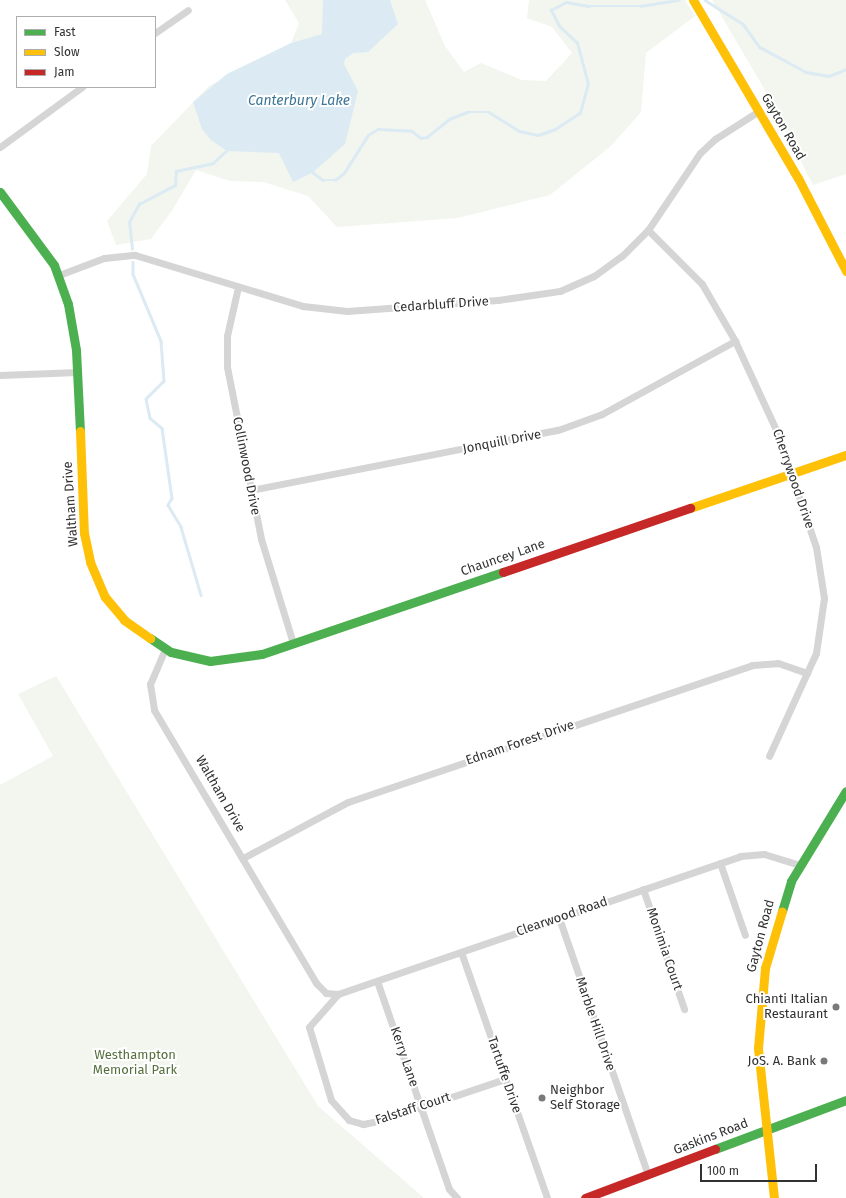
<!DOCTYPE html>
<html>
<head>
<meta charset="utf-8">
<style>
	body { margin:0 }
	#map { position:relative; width:846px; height:1198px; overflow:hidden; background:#fff; font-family:"Fira Sans",sans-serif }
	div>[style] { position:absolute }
	.green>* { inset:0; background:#f2f6ee }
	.water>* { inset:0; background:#dbeaf3 }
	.stream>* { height:2.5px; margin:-1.25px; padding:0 1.25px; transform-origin:1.25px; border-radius:1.25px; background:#dbeaf3 }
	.street>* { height:7px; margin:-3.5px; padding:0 3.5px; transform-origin:3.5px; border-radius:3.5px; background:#d5d5d5 }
	.fast>* { height:9px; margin:-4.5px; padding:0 4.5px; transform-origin:4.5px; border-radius:4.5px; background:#4caf50 }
	.slow>* { height:9px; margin:-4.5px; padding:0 4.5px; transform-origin:4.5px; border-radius:4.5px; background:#ffc107 }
	.jam>* { height:9px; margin:-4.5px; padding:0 4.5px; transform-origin:4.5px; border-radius:4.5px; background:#c62828 }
	.dots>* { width:11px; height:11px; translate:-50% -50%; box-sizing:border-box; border:2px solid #fff; border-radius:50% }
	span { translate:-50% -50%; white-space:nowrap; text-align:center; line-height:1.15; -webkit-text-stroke:4px #fff; paint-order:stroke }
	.street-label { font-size:13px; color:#313131 }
	.poi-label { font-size:13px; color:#313131 }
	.right { translate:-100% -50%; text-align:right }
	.left { translate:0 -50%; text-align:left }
	.park-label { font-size:13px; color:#556f3d }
	.water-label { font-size:14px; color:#3d7596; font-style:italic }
	.legend { position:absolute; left:16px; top:16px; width:140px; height:72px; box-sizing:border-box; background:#fff; border:1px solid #adadad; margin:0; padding:5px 7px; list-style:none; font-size:12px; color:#313131 }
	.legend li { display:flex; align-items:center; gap:8px; height:20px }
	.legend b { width:20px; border:1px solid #adadad }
	.scale { position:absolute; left:700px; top:1164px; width:117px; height:18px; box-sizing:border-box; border:2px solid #313131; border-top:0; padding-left:5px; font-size:12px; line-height:14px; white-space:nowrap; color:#313131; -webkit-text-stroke:3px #fff; paint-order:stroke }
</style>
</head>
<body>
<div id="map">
	<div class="green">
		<div style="clip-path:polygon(285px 0,425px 0,445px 46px,464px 72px,481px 63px,522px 80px,546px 81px,572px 53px,552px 27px,527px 18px,529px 0,685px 0,695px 16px,646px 53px,641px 112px,611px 146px,550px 195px,458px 218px,337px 227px,308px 196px,263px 182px,230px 181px,196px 170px,173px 209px,151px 239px,116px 245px,107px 221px,147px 174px,151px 146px,209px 86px,291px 43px,299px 23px)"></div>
		<div style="clip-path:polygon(712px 0,846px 0,846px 174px,813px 185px,762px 85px)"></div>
		<div style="clip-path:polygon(56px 676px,318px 1106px,424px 1198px,0 1198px,0 785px,53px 756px,18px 694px)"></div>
	</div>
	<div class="water">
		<div style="clip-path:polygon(323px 0,390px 0,398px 24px,368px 52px,353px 53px,345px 59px,344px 64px,358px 91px,345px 144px,312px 173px,293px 182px,279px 153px,227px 151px,211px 140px,202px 129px,193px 102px,227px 74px,291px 43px,322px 34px)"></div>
	</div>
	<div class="stream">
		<div style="left:705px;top:0;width:45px;rotate:32.3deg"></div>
		<div style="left:743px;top:24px;width:29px;rotate:54deg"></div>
		<div style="left:760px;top:47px;width:52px;rotate:28.5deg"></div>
		<div style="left:806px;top:72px;width:23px;rotate:10deg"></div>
		<div style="left:829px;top:76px;width:18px;rotate:-22deg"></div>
		<div style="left:310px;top:170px;width:16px;rotate:38deg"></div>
		<div style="left:323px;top:180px;width:12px"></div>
		<div style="left:335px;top:180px;width:11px;rotate:-38deg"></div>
		<div style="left:344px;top:173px;width:45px;rotate:-57.7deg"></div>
		<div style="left:368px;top:135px;width:12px;rotate:-31deg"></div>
		<div style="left:378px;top:129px;width:34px;rotate:3deg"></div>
		<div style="left:412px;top:131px;width:11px;rotate:38deg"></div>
		<div style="left:421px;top:138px;width:6px;rotate:-9deg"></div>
		<div style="left:427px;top:137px;width:28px;rotate:-39deg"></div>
		<div style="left:449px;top:119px;width:19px;rotate:-21deg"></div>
		<div style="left:467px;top:112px;width:22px"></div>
		<div style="left:489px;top:112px;width:36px;rotate:32deg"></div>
		<div style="left:520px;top:131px;width:18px;rotate:13deg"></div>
		<div style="left:538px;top:135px;width:18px;rotate:-19deg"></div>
		<div style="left:555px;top:129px;width:30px;rotate:-33deg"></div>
		<div style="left:580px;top:113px;width:30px;rotate:-75deg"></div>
		<div style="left:588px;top:84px;width:42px;rotate:-105deg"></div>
		<div style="left:577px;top:43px;width:25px;rotate:-137deg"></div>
		<div style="left:559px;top:26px;width:18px;rotate:-117deg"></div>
		<div style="left:551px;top:10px;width:17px;rotate:-28deg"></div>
		<div style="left:566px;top:2px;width:23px;rotate:10deg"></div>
		<div style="left:589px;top:6px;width:51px"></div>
		<div style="left:640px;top:6px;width:39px;rotate:-9deg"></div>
		<div style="left:132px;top:249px;width:27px;rotate:-96deg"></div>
		<div style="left:129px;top:222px;width:21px;rotate:-61deg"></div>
		<div style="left:139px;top:204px;width:41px;rotate:-27.8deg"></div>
		<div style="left:175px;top:185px;width:14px;rotate:-86deg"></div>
		<div style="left:176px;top:171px;width:38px;rotate:-12deg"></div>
		<div style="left:213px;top:163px;width:21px;rotate:-43deg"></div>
		<div style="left:133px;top:262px;width:12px;rotate:90deg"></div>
		<div style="left:133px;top:274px;width:73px;rotate:67.3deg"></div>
		<div style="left:161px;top:341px;width:40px;rotate:85.7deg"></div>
		<div style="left:164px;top:381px;width:25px;rotate:135deg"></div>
		<div style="left:146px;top:399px;width:19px;rotate:78deg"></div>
		<div style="left:150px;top:418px;width:16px;rotate:40deg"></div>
		<div style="left:162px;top:428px;width:71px;rotate:81.9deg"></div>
		<div style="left:172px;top:498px;width:8px;rotate:120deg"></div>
		<div style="left:168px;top:505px;width:26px;rotate:59deg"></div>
		<div style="left:181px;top:527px;width:71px;rotate:73.6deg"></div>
	</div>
	<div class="street">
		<div style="left:155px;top:33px;width:40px;rotate:-34.9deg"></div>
		<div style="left:0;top:147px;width:102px;rotate:-36.2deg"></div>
		<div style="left:648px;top:230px;width:76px;rotate:45deg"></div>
		<div style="left:702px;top:284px;width:66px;rotate:59.9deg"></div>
		<div style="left:735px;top:341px;width:100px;rotate:65.2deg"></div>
		<div style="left:777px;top:432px;width:121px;rotate:71.3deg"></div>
		<div style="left:816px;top:547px;width:52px;rotate:81.1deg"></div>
		<div style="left:824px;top:598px;width:56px;rotate:98.3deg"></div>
		<div style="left:816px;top:653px;width:113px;rotate:114.5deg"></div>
		<div style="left:59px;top:275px;width:48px;rotate:-20.7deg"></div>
		<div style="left:104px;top:258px;width:31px;rotate:-6deg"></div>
		<div style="left:135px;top:255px;width:176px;rotate:16.9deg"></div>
		<div style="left:303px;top:306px;width:44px;rotate:6.5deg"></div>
		<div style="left:347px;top:311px;width:151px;rotate:-4.2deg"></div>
		<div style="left:498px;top:300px;width:63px;rotate:-8.3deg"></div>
		<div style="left:560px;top:291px;width:37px;rotate:-24deg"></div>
		<div style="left:594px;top:276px;width:34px;rotate:-36deg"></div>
		<div style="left:622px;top:256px;width:37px;rotate:-45deg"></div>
		<div style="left:648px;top:230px;width:93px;rotate:-56deg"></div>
		<div style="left:700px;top:153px;width:21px;rotate:-43deg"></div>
		<div style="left:715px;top:139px;width:52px;rotate:-32.5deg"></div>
		<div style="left:238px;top:287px;width:50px;rotate:102.7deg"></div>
		<div style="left:227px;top:336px;width:31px;rotate:90deg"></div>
		<div style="left:227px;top:367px;width:175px;rotate:78.8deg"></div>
		<div style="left:261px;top:539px;width:109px;rotate:72.9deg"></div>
		<div style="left:0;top:375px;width:78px;rotate:-2.2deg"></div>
		<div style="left:251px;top:490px;width:313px;rotate:-11.1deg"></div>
		<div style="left:558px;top:430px;width:47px;rotate:-20deg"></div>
		<div style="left:602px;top:414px;width:152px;rotate:-28.8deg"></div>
		<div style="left:165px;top:649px;width:38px;rotate:113deg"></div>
		<div style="left:150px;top:684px;width:26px;rotate:81deg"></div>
		<div style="left:154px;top:710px;width:317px;rotate:59.3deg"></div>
		<div style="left:316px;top:983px;width:14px;rotate:45deg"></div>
		<div style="left:326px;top:993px;width:12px;rotate:5deg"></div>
		<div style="left:338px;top:994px;width:425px;rotate:-18.9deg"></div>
		<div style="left:740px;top:856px;width:24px;rotate:-5deg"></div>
		<div style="left:764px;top:854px;width:37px;rotate:17deg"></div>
		<div style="left:243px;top:858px;width:119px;rotate:-28.1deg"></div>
		<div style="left:348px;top:802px;width:427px;rotate:-18.7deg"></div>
		<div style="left:752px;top:665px;width:26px;rotate:-4deg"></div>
		<div style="left:778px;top:663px;width:31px;rotate:19deg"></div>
		<div style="left:720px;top:863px;width:76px;rotate:70.9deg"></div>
		<div style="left:643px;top:889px;width:127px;rotate:71.1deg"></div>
		<div style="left:559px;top:918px;width:272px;rotate:70.9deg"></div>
		<div style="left:461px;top:952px;width:261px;rotate:70.7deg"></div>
		<div style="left:377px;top:981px;width:220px;rotate:70.9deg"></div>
		<div style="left:449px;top:1189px;width:12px;rotate:48deg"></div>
		<div style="left:338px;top:994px;width:44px;rotate:131.3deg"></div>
		<div style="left:309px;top:1027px;width:76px;rotate:73.2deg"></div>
		<div style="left:331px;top:1100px;width:27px;rotate:48deg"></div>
		<div style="left:349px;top:1120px;width:15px;rotate:16deg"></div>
		<div style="left:363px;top:1124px;width:20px;rotate:-11deg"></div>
		<div style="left:383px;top:1120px;width:129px;rotate:-18.6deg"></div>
	</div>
	<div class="fast">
		<div style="left:0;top:192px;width:91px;rotate:53.5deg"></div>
		<div style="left:54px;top:265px;width:41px;rotate:70.3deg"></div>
		<div style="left:68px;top:304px;width:47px;rotate:80.1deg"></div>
		<div style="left:76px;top:350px;width:81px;rotate:87.2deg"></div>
		<div style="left:150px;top:638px;width:25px;rotate:34deg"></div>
		<div style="left:171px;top:652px;width:40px;rotate:13deg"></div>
		<div style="left:210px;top:661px;width:52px;rotate:-7.7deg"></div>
		<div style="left:262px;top:654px;width:255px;rotate:-18.8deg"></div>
		<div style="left:782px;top:911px;width:31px;rotate:-73deg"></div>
		<div style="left:791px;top:881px;width:105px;rotate:-58.6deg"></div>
		<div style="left:715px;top:1149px;width:140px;rotate:-20.5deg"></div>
	</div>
	<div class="slow">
		<div style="left:693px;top:0;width:207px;rotate:59.5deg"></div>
		<div style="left:798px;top:178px;width:105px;rotate:62.7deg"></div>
		<div style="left:80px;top:431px;width:102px;rotate:87.8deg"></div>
		<div style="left:84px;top:533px;width:30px;rotate:78deg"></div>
		<div style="left:90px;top:562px;width:38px;rotate:67deg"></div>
		<div style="left:105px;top:597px;width:30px;rotate:50deg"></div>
		<div style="left:124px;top:620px;width:32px;rotate:35deg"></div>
		<div style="left:690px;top:508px;width:165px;rotate:-18.8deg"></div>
		<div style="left:774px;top:1198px;width:151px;rotate:-96.1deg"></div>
		<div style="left:758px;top:1048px;width:80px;rotate:-85deg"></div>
		<div style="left:765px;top:968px;width:59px;rotate:-73.4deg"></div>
	</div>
	<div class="jam">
		<div style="left:503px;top:572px;width:198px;rotate:-18.9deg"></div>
		<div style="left:585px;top:1198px;width:139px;rotate:-20.7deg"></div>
	</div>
	<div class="dots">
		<div style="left:836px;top:1007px;background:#797979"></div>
		<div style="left:824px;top:1061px;background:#797979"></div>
		<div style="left:542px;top:1098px;background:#797979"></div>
	</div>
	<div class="street-label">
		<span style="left:783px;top:127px;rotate:60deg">Gayton Road</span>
		<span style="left:441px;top:305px;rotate:-4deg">Cedarbluff Drive</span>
		<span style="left:502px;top:442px;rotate:-11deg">Jonquill Drive</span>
		<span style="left:246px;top:466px;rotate:79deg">Collinwood Drive</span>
		<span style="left:793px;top:479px;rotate:71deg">Cherrywood Drive</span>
		<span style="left:71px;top:504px;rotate:-94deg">Waltham Drive</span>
		<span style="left:503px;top:558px;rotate:-19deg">Chauncey Lane</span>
		<span style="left:520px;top:743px;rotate:-19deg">Ednam Forest Drive</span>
		<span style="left:220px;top:794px;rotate:60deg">Waltham Drive</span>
		<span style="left:562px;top:917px;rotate:-19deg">Clearwood Road</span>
		<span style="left:761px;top:936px;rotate:-75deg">Gayton Road</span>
		<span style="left:664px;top:949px;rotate:71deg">Monimia Court</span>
		<span style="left:595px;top:1024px;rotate:71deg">Marble Hill Drive</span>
		<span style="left:404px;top:1057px;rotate:71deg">Kerry Lane</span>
		<span style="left:504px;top:1075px;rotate:71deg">Tartuffe Drive</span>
		<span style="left:413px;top:1109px;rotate:-18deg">Falstaff Court</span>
		<span style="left:711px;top:1137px;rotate:-21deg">Gaskins Road</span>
	</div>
	<div class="poi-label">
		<span class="right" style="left:828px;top:1007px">Chianti Italian<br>Restaurant</span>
		<span class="right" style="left:816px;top:1061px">JoS. A. Bank</span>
		<span class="left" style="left:550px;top:1098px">Neighbor<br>Self Storage</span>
	</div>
	<div class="park-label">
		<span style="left:135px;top:1063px">Westhampton<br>Memorial Park</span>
	</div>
	<div class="water-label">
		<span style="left:299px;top:101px">Canterbury Lake</span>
	</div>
	<ul class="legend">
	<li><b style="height:5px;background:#4caf50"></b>Fast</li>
	<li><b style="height:5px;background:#ffc107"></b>Slow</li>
	<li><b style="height:5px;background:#c62828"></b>Jam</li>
	</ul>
	<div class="scale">100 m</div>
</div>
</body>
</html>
